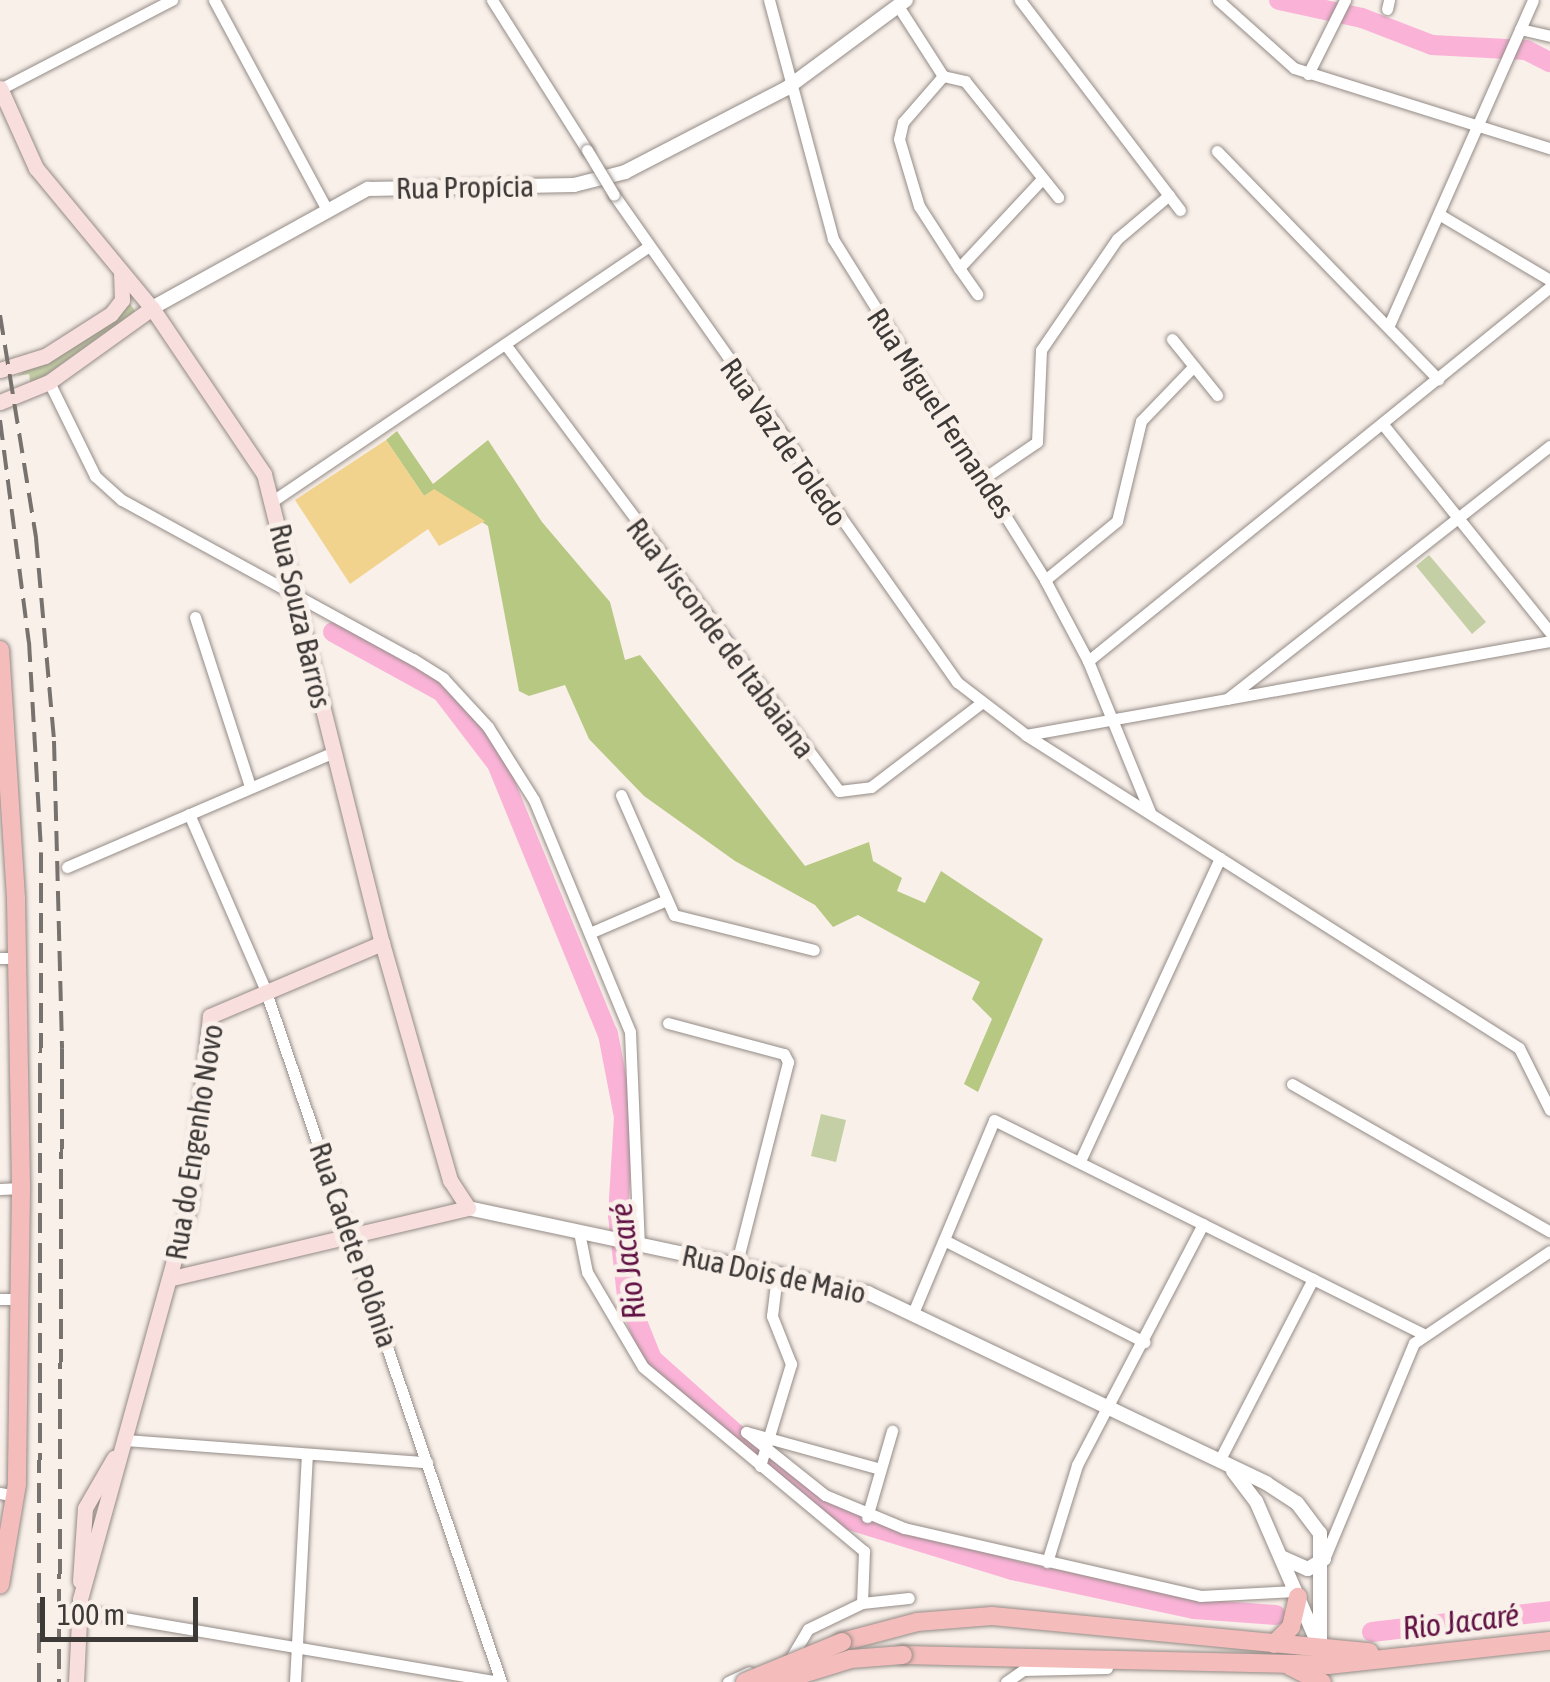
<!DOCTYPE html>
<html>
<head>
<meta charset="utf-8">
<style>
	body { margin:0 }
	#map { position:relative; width:1550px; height:1682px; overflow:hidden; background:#f9f0ea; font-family:"Asap Condensed",sans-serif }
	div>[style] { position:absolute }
	.green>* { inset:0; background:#c4cfa5 }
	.forest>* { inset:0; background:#b7c882 }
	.river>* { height:20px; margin:-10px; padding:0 10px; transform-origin:10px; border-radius:10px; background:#fab3d7 }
	.building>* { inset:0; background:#f2d38e }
	.roads { filter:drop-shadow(0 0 2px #948b86) drop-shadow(0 0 2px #948b86) }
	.minor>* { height:11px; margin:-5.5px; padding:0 5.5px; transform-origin:5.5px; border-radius:5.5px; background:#fff }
	.tertiary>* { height:14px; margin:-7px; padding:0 7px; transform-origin:7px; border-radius:7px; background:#fff }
	.secondary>* { height:15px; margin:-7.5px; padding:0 7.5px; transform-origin:7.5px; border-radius:7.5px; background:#f9dede }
	.primary>* { height:18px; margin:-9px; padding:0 9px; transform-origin:9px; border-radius:9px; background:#f4bdbc }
	.rail>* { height:4px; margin-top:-2px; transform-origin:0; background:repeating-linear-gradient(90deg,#78726f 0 20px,transparent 0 30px) }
	.bridges { filter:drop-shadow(0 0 2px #948b86) drop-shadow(0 0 2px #948b86) }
	.minor-bridge>* { height:11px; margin:-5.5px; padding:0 5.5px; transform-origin:5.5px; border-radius:5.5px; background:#fff }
	.primary-bridge>* { height:18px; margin:-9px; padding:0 9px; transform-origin:9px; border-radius:9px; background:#f4bdbc }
	span { translate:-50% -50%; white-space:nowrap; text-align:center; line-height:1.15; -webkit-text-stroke:10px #f9f0ea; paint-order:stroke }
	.street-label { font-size:30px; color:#3d3937 }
	.water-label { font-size:32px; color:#601042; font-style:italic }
	.scale { position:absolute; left:40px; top:1597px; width:158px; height:45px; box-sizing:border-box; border:5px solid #3d3937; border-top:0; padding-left:12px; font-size:30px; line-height:35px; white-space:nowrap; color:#3d3937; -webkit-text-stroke:8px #f9f0ea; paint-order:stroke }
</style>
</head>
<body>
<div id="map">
	<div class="green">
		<div style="clip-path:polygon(130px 304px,135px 311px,31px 386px,29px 374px,17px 376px)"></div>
		<div style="clip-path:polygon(1429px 555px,1486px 622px,1472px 634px,1416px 566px)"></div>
		<div style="clip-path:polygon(821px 1114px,846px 1120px,836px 1162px,811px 1156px)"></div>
	</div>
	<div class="forest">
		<div style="clip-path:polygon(397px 431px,433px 484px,488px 440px,542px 522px,610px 602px,625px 660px,640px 655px,805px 866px,869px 842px,873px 861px,902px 878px,897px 891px,925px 903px,941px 871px,1043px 939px,978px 1092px,964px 1084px,992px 1019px,972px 999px,980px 982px,858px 915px,833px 927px,815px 905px,735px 861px,644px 796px,589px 739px,565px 685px,529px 696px,519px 691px,488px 526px,434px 490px,424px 496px,386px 440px)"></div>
	</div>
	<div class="river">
		<div style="left:1279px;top:0;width:85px;rotate:12.2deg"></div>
		<div style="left:1362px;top:18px;width:75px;rotate:21.1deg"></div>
		<div style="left:1432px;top:45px;width:94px;rotate:3deg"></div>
		<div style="left:1526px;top:50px;width:27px;rotate:27deg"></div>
		<div style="left:333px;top:632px;width:124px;rotate:28.8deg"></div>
		<div style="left:442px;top:692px;width:91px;rotate:52.6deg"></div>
		<div style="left:497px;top:764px;width:292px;rotate:67.7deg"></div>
		<div style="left:608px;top:1034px;width:85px;rotate:79.1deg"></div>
		<div style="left:624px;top:1117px;width:98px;rotate:93.5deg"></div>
		<div style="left:618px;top:1215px;width:82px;rotate:83.7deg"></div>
		<div style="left:627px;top:1297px;width:67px;rotate:68deg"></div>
		<div style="left:652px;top:1359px;width:186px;rotate:41.7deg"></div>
		<div style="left:791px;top:1483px;width:63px;rotate:33.9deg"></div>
		<div style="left:843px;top:1518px;width:177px;rotate:17.1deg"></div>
		<div style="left:1012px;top:1570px;width:186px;rotate:12.1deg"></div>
		<div style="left:1194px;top:1609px;width:82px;rotate:4.2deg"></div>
		<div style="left:1372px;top:1632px;width:179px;rotate:-6.7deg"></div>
	</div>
	<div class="building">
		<div style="clip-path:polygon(386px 440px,424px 496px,434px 489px,485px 521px,439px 546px,428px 529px,350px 584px,295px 500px)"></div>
	</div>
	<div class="roads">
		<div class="minor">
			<div style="left:214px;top:0;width:238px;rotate:61.7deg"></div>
			<div style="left:492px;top:0;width:178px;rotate:57.7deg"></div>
			<div style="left:769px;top:0;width:247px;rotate:75deg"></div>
			<div style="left:833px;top:239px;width:402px;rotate:58.1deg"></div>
			<div style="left:1045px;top:580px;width:92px;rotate:62deg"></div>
			<div style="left:1088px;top:661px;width:163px;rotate:67.7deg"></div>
			<div style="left:1020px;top:0;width:264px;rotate:52.7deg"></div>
			<div style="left:1218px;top:0;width:102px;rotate:41.8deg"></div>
			<div style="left:1294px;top:68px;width:268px;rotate:17.4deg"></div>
			<div style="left:898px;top:6px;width:83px;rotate:57.3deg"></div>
			<div style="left:1387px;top:9px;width:9px;rotate:-77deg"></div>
			<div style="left:1520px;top:29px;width:31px;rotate:13deg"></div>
			<div style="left:1308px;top:74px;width:83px;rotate:-63.4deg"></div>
			<div style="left:943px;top:76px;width:61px;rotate:131deg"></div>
			<div style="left:903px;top:122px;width:17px;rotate:103deg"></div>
			<div style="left:899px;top:139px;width:70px;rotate:73.4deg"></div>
			<div style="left:919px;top:206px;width:74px;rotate:57.2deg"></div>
			<div style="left:959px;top:268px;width:120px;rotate:-47deg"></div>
			<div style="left:943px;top:76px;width:23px;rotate:13deg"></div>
			<div style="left:965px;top:81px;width:149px;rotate:51.3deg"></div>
			<div style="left:0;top:89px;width:194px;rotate:-27.4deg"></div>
			<div style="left:1217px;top:151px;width:318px;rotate:45.9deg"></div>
			<div style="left:614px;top:195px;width:596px;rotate:54.84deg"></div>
			<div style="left:957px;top:682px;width:87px;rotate:37.5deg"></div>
			<div style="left:1026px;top:735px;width:584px;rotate:32.41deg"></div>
			<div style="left:1519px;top:1048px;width:69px;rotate:63.4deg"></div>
			<div style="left:1442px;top:216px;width:126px;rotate:30.7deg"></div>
			<div style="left:959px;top:268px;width:32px;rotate:55deg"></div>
			<div style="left:1389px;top:325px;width:355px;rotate:-66.1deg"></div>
			<div style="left:1172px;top:339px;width:72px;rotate:51.2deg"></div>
			<div style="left:505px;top:344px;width:558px;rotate:53.23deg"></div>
			<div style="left:839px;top:791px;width:32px;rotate:-7deg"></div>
			<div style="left:871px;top:787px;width:137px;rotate:-37.3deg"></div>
			<div style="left:49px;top:382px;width:105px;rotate:63.9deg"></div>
			<div style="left:95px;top:476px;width:36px;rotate:42deg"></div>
			<div style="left:122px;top:500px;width:332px;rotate:28.7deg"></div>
			<div style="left:413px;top:659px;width:36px;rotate:32deg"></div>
			<div style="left:443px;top:678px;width:67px;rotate:47.4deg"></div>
			<div style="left:488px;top:727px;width:86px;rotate:57.8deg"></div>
			<div style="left:534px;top:800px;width:251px;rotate:67.5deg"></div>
			<div style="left:630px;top:1032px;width:212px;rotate:87.6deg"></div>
			<div style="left:1385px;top:427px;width:263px;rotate:51.2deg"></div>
			<div style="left:984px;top:478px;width:64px;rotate:-34.2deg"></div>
			<div style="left:1037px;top:442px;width:92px;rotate:-87.5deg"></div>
			<div style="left:1041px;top:350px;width:135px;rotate:-55.6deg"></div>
			<div style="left:1117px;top:239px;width:68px;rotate:-40.2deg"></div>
			<div style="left:274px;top:500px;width:453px;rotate:-34.1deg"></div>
			<div style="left:1045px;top:580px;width:93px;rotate:-39.3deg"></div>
			<div style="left:1117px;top:521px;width:103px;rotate:-76.5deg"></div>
			<div style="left:1141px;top:421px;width:76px;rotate:-46.1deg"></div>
			<div style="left:195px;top:617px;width:178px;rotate:72deg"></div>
			<div style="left:1088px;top:661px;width:594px;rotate:-38.99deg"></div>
			<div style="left:1227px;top:699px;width:410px;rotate:-38.1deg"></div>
			<div style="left:1026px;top:735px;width:532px;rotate:-10.17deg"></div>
			<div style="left:621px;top:795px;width:131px;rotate:66.2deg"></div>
			<div style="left:674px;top:915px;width:144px;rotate:14deg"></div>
			<div style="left:189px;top:814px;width:191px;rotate:66.5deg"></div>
			<div style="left:265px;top:989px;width:732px;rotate:71.19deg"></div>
			<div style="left:67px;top:867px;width:288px;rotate:-23.3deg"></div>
			<div style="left:592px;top:932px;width:78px;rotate:-23.3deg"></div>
			<div style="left:0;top:958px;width:17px"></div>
			<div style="left:668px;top:1023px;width:120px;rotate:15deg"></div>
			<div style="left:784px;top:1054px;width:9px;rotate:63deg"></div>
			<div style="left:788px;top:1062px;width:211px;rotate:104.3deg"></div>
			<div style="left:1292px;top:1084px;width:297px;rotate:29.8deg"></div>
			<div style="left:1080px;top:1161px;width:334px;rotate:-65.2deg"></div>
			<div style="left:0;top:1189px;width:21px;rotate:-3deg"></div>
			<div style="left:579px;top:1232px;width:41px;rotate:78.7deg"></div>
			<div style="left:587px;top:1272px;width:110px;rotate:59.5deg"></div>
			<div style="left:643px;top:1367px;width:288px;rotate:39.8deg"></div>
			<div style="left:864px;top:1551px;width:52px;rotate:92.2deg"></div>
			<div style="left:944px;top:1240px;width:225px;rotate:27deg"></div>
			<div style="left:0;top:1299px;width:20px"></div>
			<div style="left:913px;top:1313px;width:209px;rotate:-67.2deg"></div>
			<div style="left:994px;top:1120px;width:479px;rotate:26.5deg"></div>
			<div style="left:746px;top:1432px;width:101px;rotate:38.6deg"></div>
			<div style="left:825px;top:1495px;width:86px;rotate:22.7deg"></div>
			<div style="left:904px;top:1528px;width:304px;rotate:12.9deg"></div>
			<div style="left:1200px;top:1596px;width:95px;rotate:-3deg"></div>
			<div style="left:746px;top:1432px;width:139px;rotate:15.4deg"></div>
			<div style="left:124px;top:1440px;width:304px;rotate:4.2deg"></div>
			<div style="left:1219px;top:1461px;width:205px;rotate:-62.7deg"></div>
			<div style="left:760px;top:1466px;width:107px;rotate:-73.1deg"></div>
			<div style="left:791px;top:1364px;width:52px;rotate:-111.6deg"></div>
			<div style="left:772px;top:1316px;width:41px;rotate:-83deg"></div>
			<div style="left:0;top:1493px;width:16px;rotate:11deg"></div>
			<div style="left:867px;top:1517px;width:90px;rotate:-73.8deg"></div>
			<div style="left:1324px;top:1559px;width:234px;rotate:-67.4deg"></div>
			<div style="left:1414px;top:1343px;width:164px;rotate:-34.1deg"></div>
			<div style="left:1047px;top:1562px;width:102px;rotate:-72.8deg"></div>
			<div style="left:1077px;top:1465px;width:272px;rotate:-62.4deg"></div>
			<div style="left:78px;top:1610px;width:426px;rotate:9.7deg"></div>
			<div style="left:785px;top:1668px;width:45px;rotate:-59.5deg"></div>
			<div style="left:808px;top:1629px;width:60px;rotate:-25.7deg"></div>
			<div style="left:862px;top:1603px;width:47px;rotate:-6.1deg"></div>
			<div style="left:295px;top:1682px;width:228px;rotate:-87deg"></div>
			<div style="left:728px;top:1682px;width:23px;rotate:-25deg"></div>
			<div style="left:1006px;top:1682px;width:21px;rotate:-35deg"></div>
			<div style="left:1023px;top:1670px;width:84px;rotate:-1.4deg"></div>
		</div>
		<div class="tertiary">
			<div style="left:152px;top:308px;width:247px;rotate:-28.9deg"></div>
			<div style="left:368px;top:189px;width:206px;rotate:-1.1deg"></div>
			<div style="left:574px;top:185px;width:53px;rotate:-14.3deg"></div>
			<div style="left:625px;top:172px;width:182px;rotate:-27.4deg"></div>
			<div style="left:787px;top:88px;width:148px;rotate:-36.5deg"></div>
			<div style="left:468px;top:1208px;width:409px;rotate:12deg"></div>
			<div style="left:868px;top:1293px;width:441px;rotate:25.5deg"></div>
			<div style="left:1266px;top:1483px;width:37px;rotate:33deg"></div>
			<div style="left:1297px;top:1503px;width:38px;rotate:53deg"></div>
			<div style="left:1320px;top:1533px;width:115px;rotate:90deg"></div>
			<div style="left:1233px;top:1471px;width:38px;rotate:53deg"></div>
			<div style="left:1256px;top:1501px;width:160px;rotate:66.5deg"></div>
			<div style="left:1283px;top:1558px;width:27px;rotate:24deg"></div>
			<div style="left:1308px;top:1569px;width:19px;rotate:-32deg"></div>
		</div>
		<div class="secondary">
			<div style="left:0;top:88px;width:88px;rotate:65.8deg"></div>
			<div style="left:36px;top:168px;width:182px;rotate:50.4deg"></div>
			<div style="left:152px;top:308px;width:200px;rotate:56deg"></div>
			<div style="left:264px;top:474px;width:484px;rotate:75.9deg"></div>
			<div style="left:382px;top:943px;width:247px;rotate:74deg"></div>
			<div style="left:450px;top:1180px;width:33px;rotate:57deg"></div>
			<div style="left:468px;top:1208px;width:303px;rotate:166.7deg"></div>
			<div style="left:0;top:370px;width:47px;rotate:-17.3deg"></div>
			<div style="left:45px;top:356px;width:78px;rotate:-32.5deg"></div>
			<div style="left:111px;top:314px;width:18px;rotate:-52deg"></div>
			<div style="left:122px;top:300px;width:26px;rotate:-92deg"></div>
			<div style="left:0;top:402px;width:53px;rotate:-22.2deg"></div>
			<div style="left:49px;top:382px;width:127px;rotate:-35.7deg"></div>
			<div style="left:80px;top:1581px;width:73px;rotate:-86.1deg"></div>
			<div style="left:85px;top:1508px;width:58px;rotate:-59.9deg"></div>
			<div style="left:76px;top:1682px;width:83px;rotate:-87.2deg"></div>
			<div style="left:80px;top:1599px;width:408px;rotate:-74.5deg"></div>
			<div style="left:189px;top:1206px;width:191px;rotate:-83.7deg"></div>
			<div style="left:210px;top:1016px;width:187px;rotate:-23deg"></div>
		</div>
		<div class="primary">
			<div style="left:0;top:650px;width:250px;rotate:86.3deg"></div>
			<div style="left:16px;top:899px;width:289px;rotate:89deg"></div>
			<div style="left:21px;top:1188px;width:296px;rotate:90.8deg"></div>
			<div style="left:17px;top:1484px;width:102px;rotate:99.6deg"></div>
			<div style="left:842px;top:1642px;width:78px;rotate:-14.9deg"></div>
			<div style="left:917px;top:1622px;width:75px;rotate:-4.6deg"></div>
			<div style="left:992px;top:1616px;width:379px;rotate:5.5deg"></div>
			<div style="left:1274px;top:1644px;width:24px;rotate:-45deg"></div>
			<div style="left:1291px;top:1627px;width:31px;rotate:-77deg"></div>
			<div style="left:903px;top:1655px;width:425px;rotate:1.3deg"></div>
			<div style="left:1328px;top:1665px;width:223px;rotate:-6.2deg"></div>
			<div style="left:1290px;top:1666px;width:36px;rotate:27deg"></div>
		</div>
	</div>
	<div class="rail">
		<div style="left:0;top:315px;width:226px;rotate:80.8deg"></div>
		<div style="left:36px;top:538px;width:204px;rotate:84.9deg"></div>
		<div style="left:54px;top:741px;width:308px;rotate:88.5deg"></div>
		<div style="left:62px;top:1049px;width:633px;rotate:90.27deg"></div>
		<div style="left:0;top:420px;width:224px;rotate:82.6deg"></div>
		<div style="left:29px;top:642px;width:211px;rotate:86.7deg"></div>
		<div style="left:41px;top:853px;width:829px;rotate:90.14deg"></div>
	</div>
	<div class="bridges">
		<div class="minor-bridge">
			<div style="left:587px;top:150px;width:52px;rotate:59deg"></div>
		</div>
		<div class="primary-bridge">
			<div style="left:745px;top:1682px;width:105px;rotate:-22.4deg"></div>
			<div style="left:777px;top:1682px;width:77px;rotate:-17.3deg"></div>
			<div style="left:851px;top:1659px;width:52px;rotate:-4.4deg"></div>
		</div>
	</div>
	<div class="street-label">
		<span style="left:465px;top:187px;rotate:-1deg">Rua Propícia</span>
		<span style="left:941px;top:413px;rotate:57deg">Rua Miguel Fernandes</span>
		<span style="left:784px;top:442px;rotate:55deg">Rua Vaz de Toledo</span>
		<span style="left:301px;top:616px;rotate:77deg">Rua Souza Barros</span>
		<span style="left:721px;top:638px;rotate:53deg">Rua Visconde de Itabaiana</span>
		<span style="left:194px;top:1142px;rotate:-81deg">Rua do Engenho Novo</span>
		<span style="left:354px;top:1245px;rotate:71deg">Rua Cadete Polônia</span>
		<span style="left:774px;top:1274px;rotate:12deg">Rua Dois de Maio</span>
	</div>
	<div class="water-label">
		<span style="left:628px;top:1261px;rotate:-97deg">Rio Jacaré</span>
		<span style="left:1461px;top:1622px;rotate:-7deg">Rio Jacaré</span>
	</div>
	<div class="scale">100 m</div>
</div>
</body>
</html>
